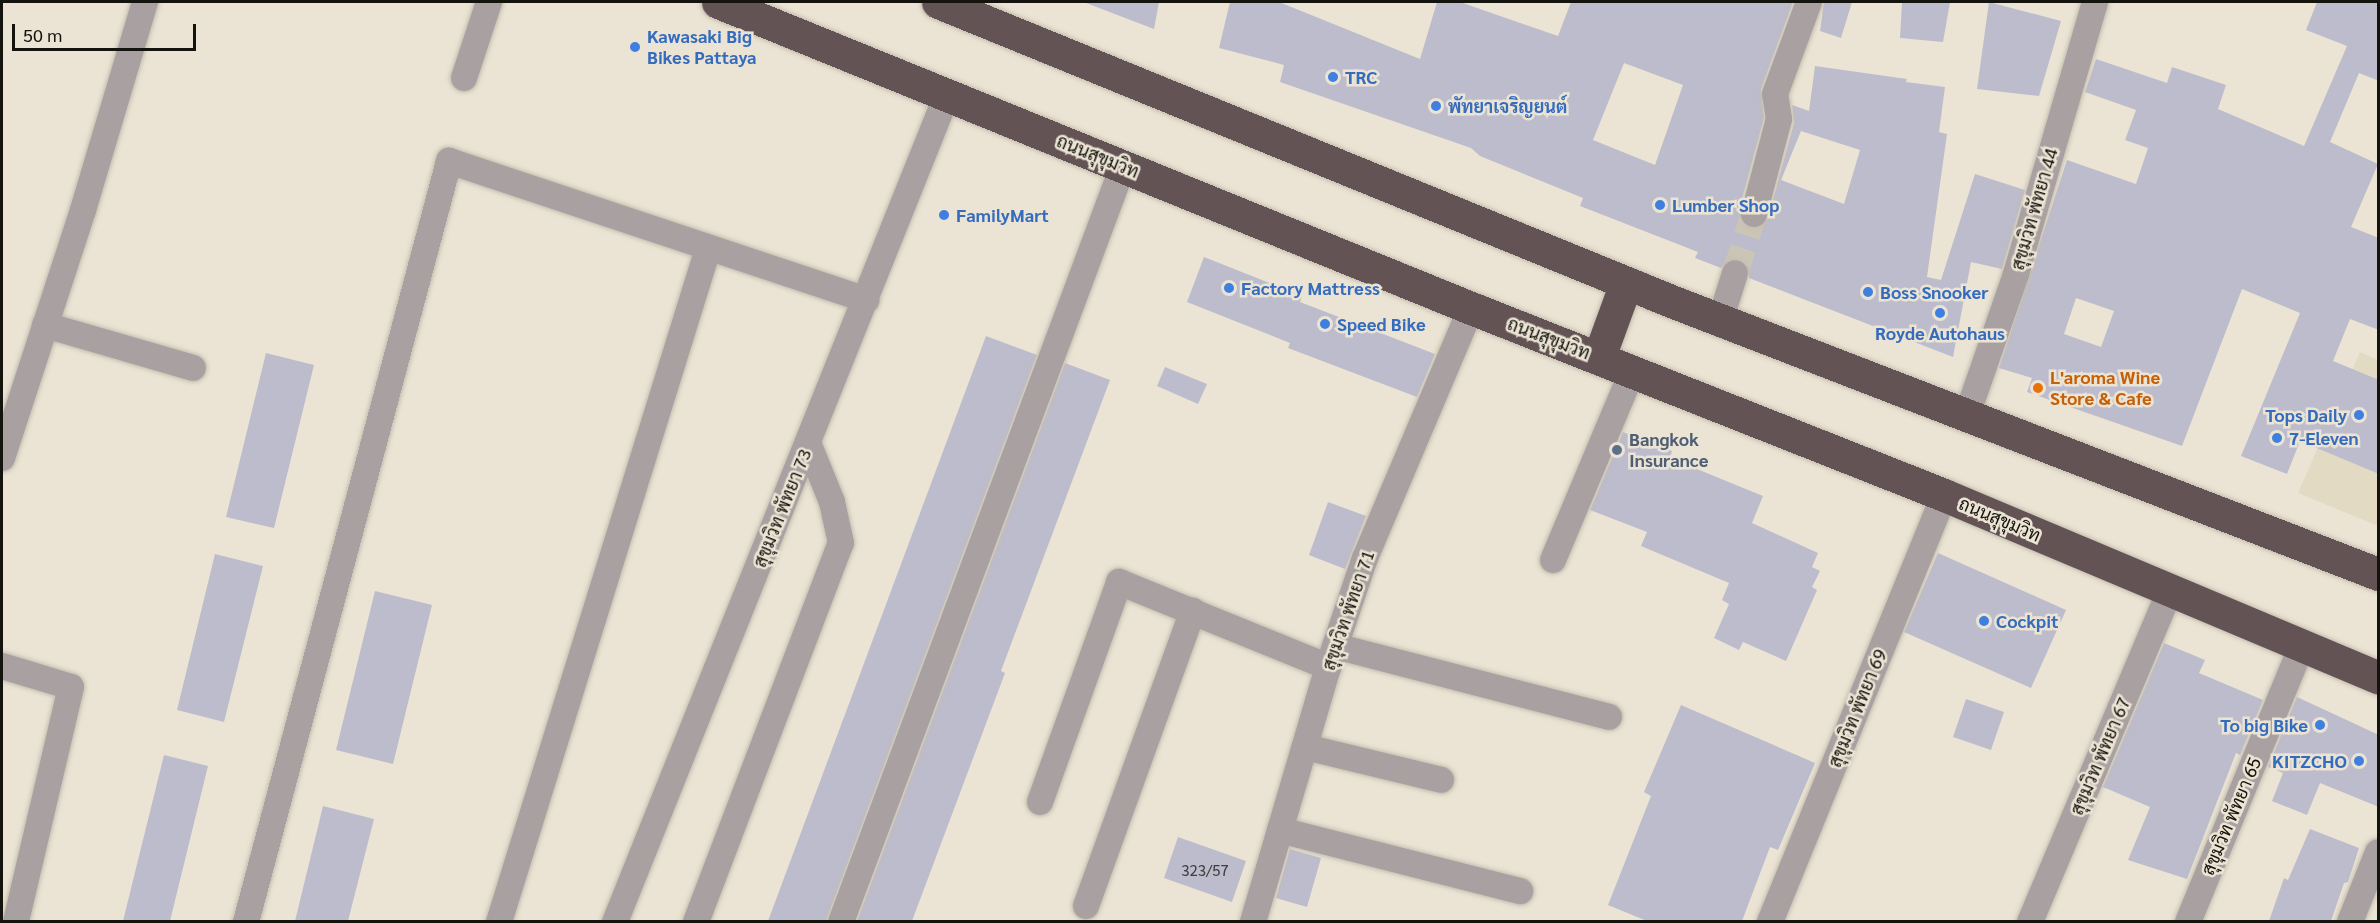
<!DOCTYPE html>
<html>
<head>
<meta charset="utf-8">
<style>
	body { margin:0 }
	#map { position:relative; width:2380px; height:923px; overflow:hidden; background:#ebe4d4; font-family:Georgia,Sarabun,serif }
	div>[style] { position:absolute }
	.built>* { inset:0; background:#e3dac3 }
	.building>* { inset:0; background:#bdbccc }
	.minor-tunnel>* { height:26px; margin-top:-13px; transform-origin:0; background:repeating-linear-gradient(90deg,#cbc5b6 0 26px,transparent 0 39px) }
	.roads { filter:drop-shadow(0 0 2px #c4beb0) drop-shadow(0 0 2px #c4beb0) }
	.minor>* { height:26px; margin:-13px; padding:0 13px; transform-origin:13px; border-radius:13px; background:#a8a0a1 }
	.highway>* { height:33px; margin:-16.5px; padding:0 16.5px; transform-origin:16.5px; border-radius:16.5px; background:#635355 }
	.dots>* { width:16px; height:16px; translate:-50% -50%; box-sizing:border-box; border:3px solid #ebe4d4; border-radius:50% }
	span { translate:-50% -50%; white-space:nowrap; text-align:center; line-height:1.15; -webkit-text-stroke:5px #ebe4d4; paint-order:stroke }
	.number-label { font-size:15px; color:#3f3d3e }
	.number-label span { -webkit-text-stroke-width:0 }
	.shop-label { font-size:18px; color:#366cbe; font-weight:700 }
	.left { translate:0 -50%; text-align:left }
	.right { translate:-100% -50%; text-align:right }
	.street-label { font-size:18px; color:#15130e }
	.food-label { font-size:18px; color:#c56008; font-weight:700 }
	.service-label { font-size:18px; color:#4e5e75; font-weight:700 }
	.frame { position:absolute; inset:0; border:3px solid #15130e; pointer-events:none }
	.scale { position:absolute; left:12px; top:24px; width:184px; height:27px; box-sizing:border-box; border:3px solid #15130e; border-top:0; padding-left:8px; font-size:18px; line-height:21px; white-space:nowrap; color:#15130e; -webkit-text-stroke:4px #ebe4d4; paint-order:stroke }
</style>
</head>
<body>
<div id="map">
	<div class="built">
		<div style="clip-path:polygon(2360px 352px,2378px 360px,2378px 526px,2298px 493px)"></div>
	</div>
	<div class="building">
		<div style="clip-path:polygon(1086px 2px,1159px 2px,1154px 29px,1086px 3px)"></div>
		<div style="clip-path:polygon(evenodd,1230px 2px,1279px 2px,1420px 59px,1437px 2px,1460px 2px,1558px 36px,1571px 2px,1793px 2px,1761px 89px,1764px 118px,1739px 210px,1743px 224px,1757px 229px,1768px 218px,1794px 123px,1792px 105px,1809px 111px,1815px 66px,1907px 79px,1906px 82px,1945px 87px,1939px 132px,1947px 134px,1927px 277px,1941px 280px,1975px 174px,2025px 190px,2002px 269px,1971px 262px,1953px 357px,1749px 278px,1749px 269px,1740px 259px,1731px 259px,1721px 268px,1695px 258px,1698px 252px,1580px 206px,1583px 198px,1480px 156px,1471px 148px,1280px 82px,1284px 65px,1219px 48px,1230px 2px,1624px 63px,1683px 85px,1655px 165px,1593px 140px,1624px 63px,1230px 2px,1801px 131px,1860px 150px,1844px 204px,1781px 180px,1801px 131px)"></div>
		<div style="clip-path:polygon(1824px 2px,1852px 2px,1841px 38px,1820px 31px)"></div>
		<div style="clip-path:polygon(1902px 2px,1950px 2px,1943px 42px,1900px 38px)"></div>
		<div style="clip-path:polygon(1989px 2px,2061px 21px,2039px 96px,1977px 89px)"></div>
		<div style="clip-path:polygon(evenodd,2317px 2px,2379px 2px,2379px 81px,2359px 73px,2330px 142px,2378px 164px,2351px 227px,2379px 238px,2379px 330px,2350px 319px,2333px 361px,2379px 380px,2379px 474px,2300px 441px,2287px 474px,2241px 456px,2300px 313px,2242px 289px,2182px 446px,2027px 392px,2032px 378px,1999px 368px,2067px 160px,2136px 184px,2148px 148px,2125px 140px,2136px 110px,2085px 92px,2096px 59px,2167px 83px,2172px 67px,2226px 85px,2218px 109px,2304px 146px,2347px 46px,2306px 30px,2317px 2px,2076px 298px,2114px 311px,2101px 347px,2064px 334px,2076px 298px)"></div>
		<div style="clip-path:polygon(1204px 257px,1302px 296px,1300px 302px,1435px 354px,1417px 397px,1288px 348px,1290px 343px,1187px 302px)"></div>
		<div style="clip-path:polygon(986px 336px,1037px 355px,826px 921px,768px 921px)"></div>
		<div style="clip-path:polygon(266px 353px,314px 365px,274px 528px,226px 517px)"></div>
		<div style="clip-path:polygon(1065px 363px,1110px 380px,1001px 671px,1005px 673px,912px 921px,857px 921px)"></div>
		<div style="clip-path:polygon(1165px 367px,1207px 384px,1198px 404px,1157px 386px)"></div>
		<div style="clip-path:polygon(1623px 432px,1672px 451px,1670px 458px,1763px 496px,1752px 523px,1818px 553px,1812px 567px,1820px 571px,1812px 587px,1817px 590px,1786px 661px,1743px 642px,1739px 650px,1714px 638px,1729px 604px,1722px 600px,1729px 583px,1641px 546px,1647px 532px,1590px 510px)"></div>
		<div style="clip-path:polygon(1328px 502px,1366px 516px,1345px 569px,1309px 555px)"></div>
		<div style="clip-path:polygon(1938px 553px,2066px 610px,2031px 688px,1904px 632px)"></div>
		<div style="clip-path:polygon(215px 554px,263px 566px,224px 722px,177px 710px)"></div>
		<div style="clip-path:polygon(375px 591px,432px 605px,393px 764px,336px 750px)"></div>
		<div style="clip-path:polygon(2164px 643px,2205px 660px,2199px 673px,2263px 700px,2240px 755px,2236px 753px,2187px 879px,2128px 860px,2150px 807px,2103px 787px)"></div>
		<div style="clip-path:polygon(2297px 697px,2379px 735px,2379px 807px,2320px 783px,2307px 815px,2272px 801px,2283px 773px,2268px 767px)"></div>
		<div style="clip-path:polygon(1966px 699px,2004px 712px,1991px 750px,1953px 737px)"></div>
		<div style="clip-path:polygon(1681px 705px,1815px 763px,1778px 850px,1770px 847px,1742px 921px,1647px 921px,1608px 905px,1651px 796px,1644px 792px)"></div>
		<div style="clip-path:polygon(164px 755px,208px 766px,170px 921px,123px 921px)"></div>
		<div style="clip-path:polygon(323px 806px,374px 819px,348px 921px,295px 921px)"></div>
		<div style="clip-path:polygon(2310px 829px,2359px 848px,2348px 882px,2344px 883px,2331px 921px,2269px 921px,2284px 878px,2288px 880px)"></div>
		<div style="clip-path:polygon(1178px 837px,1246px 861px,1232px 902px,1164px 878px)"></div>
		<div style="clip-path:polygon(1290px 849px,1321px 858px,1307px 907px,1276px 898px)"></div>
	</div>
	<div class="minor-tunnel">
		<div style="left:1735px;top:273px;width:62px;rotate:-72.1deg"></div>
	</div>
	<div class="roads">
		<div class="minor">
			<div style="left:464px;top:78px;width:80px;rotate:-71.8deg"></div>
			<div style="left:1754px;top:214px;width:98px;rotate:-75.3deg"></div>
			<div style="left:1779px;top:119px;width:25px;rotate:-99deg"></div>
			<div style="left:1775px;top:94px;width:98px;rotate:-69.7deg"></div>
			<div style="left:1720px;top:321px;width:50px;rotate:-72.6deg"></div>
			<div style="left:45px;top:325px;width:154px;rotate:16.2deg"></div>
			<div style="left:1967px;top:415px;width:149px;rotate:-70.8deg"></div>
			<div style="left:2016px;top:274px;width:283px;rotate:-73.8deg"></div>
			<div style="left:2px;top:458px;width:261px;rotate:-71.9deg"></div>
			<div style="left:83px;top:210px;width:217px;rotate:-73.4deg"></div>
			<div style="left:1553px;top:560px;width:206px;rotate:-67.2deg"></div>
			<div style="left:1335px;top:646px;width:283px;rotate:14.5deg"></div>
			<div style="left:2px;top:666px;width:72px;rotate:16.9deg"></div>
			<div style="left:71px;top:687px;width:241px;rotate:103.2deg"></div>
			<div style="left:1305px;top:747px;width:140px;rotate:13.6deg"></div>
			<div style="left:1040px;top:802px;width:234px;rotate:-70.2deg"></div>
			<div style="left:1119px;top:582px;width:226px;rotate:22.1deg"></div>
			<div style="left:1280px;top:830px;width:248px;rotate:14.3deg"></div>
			<div style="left:1086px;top:906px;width:314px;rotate:-70.1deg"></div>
			<div style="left:246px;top:922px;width:788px;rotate:-75.06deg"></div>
			<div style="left:449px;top:161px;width:440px;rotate:18.4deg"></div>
			<div style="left:499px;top:922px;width:705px;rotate:-72.75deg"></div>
			<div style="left:615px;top:922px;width:891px;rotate:-68.13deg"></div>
			<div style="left:696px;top:922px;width:406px;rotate:-69.1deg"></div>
			<div style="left:841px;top:543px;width:42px;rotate:-102.4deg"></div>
			<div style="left:832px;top:502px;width:64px;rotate:-112.1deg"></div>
			<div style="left:841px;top:922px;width:807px;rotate:-69.54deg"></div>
			<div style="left:1253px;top:922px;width:266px;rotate:-73.6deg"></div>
			<div style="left:1328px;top:667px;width:115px;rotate:-71.3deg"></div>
			<div style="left:1365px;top:558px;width:272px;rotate:-67deg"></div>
			<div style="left:1770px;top:922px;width:461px;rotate:-67.8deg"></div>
			<div style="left:2030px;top:922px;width:360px;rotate:-67.1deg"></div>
			<div style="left:2188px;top:922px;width:300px;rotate:-67.6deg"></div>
			<div style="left:2350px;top:922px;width:75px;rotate:-68.2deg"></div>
		</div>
		<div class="highway">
			<div style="left:718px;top:2px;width:813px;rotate:22.12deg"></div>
			<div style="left:1471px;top:308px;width:509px;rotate:21.57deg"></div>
			<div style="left:1944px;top:495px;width:471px;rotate:22.8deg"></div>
			<div style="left:938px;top:2px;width:792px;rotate:22.19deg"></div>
			<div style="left:1671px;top:301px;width:758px;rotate:21.11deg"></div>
			<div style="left:1599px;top:357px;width:79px;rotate:-70deg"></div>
		</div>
	</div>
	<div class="dots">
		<div style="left:635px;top:47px;background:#3f7fe0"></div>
		<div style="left:1333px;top:77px;background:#3f7fe0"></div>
		<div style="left:1436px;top:106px;background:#3f7fe0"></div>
		<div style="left:1660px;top:205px;background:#3f7fe0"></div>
		<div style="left:944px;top:215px;background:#3f7fe0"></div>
		<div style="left:1229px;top:288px;background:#3f7fe0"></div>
		<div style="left:1868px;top:292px;background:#3f7fe0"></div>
		<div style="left:1940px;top:313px;background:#3f7fe0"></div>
		<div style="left:1325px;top:324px;background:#3f7fe0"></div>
		<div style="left:2038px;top:388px;background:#e8710a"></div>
		<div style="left:2359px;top:415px;background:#3f7fe0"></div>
		<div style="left:2277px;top:438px;background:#3f7fe0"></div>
		<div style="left:1617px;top:450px;background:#5c6f8a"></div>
		<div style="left:1984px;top:621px;background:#3f7fe0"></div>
		<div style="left:2320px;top:725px;background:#3f7fe0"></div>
		<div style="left:2359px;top:761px;background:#3f7fe0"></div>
	</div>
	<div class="number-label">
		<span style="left:1205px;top:870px">323/57</span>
	</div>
	<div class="shop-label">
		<span class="left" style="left:647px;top:47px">Kawasaki Big<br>Bikes Pattaya</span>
		<span class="left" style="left:1345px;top:77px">TRC</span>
		<span class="left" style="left:1448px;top:106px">พัทยาเจริญยนต์</span>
		<span class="left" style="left:1672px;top:205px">Lumber Shop</span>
		<span class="left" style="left:956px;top:215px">FamilyMart</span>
		<span class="left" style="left:1241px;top:288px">Factory Mattress</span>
		<span class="left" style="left:1880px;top:292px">Boss Snooker</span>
		<span class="left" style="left:1337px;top:324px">Speed Bike</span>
		<span style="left:1940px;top:333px">Royde Autohaus</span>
		<span class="right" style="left:2347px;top:415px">Tops Daily</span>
		<span class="left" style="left:2289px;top:438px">7-Eleven</span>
		<span class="left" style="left:1996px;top:621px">Cockpit</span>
		<span class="right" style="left:2308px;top:725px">To big Bike</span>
		<span class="right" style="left:2347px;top:761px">KITZCHO</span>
	</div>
	<div class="street-label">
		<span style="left:1098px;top:156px;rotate:22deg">ถนนสุขุมวิท</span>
		<span style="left:2034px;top:209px;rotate:-74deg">สุขุมวิท พัทยา 44</span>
		<span style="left:1549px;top:338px;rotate:21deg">ถนนสุขุมวิท</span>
		<span style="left:782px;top:508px;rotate:-68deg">สุขุมวิท พัทยา 73</span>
		<span style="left:2000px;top:519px;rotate:23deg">ถนนสุขุมวิท</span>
		<span style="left:1348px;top:610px;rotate:-71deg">สุขุมวิท พัทยา 71</span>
		<span style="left:1857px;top:708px;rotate:-68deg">สุขุมวิท พัทยา 69</span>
		<span style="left:2100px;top:756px;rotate:-67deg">สุขุมวิท พัทยา 67</span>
		<span style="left:2231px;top:816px;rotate:-67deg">สุขุมวิท พัทยา 65</span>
	</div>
	<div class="food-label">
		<span class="left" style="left:2050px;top:388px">L'aroma Wine<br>Store &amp; Cafe</span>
	</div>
	<div class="service-label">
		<span class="left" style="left:1629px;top:450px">Bangkok<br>Insurance</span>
	</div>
	<div class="frame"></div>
	<div class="scale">50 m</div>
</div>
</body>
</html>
